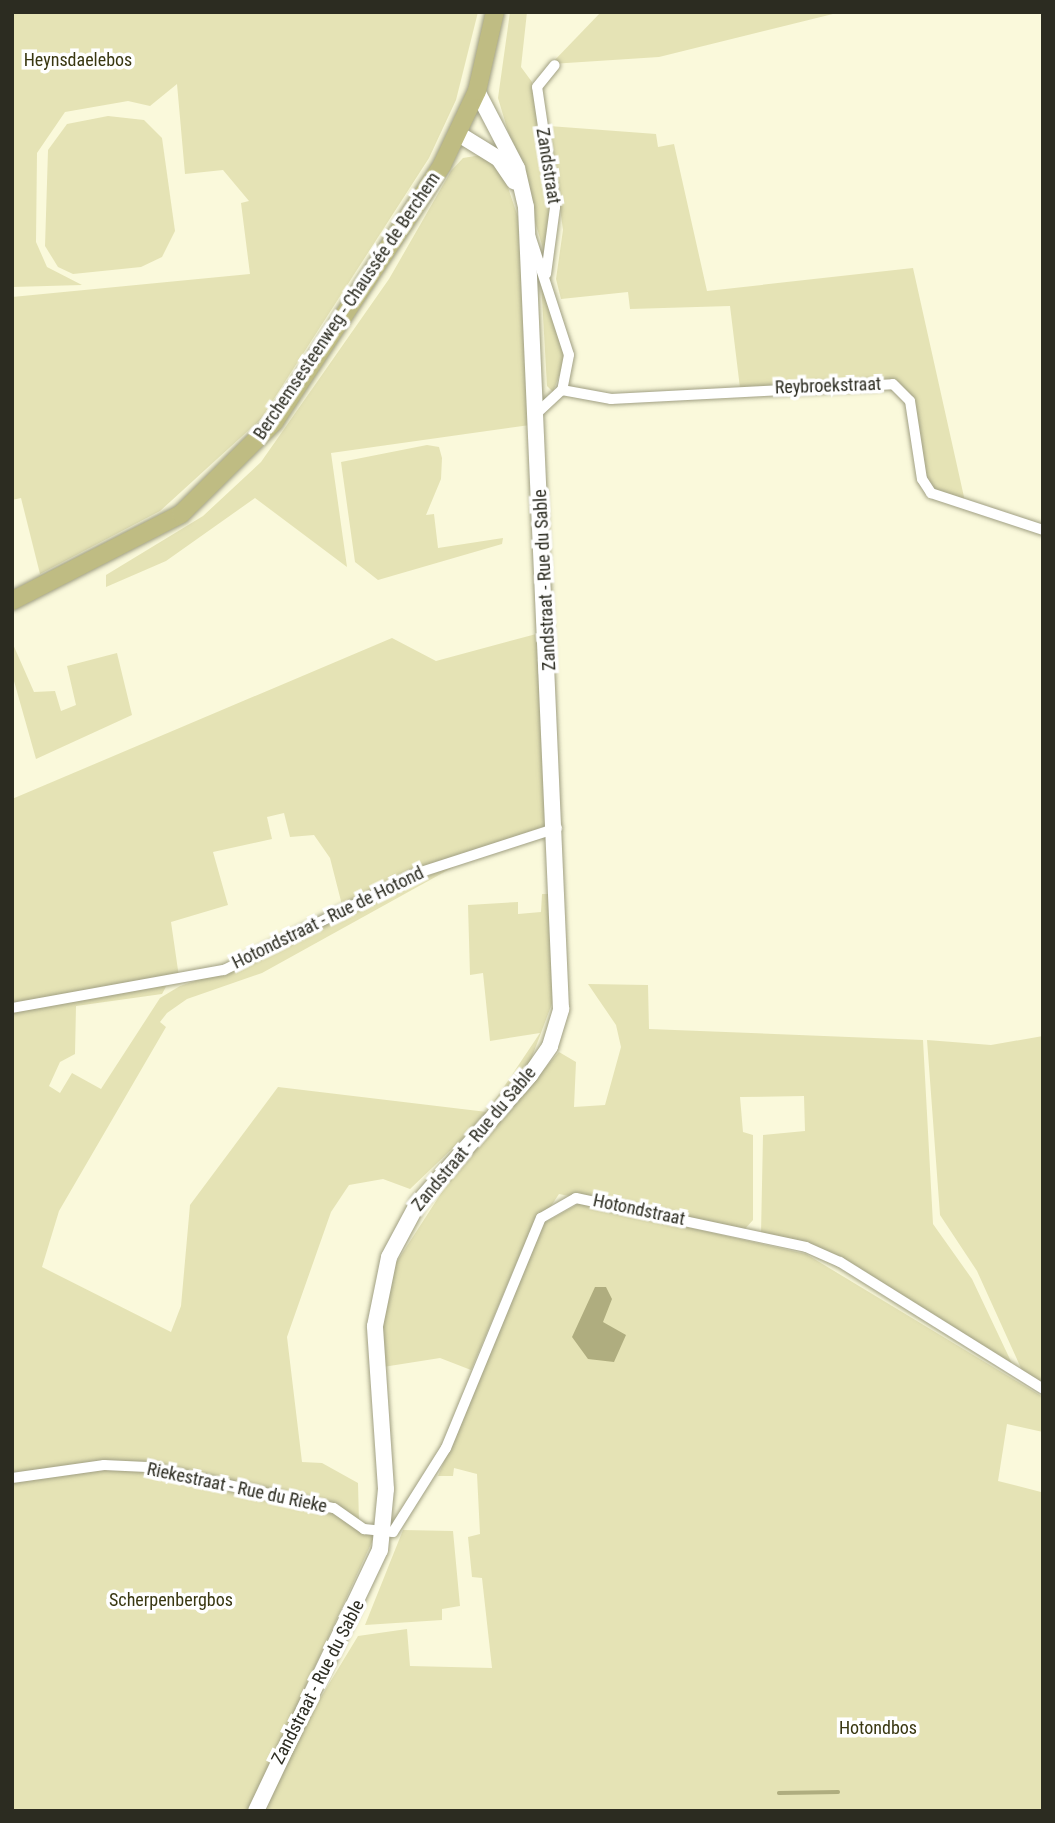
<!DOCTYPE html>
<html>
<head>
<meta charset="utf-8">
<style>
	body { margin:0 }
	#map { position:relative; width:1055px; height:1823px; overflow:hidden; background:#faf9db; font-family:"Roboto Condensed",sans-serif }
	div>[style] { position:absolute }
	.green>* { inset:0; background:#e5e3b5 }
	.water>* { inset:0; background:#afad7f }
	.stream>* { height:3.5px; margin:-1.75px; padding:0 1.75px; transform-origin:1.75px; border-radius:1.75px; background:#afad7f }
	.roads { filter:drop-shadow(0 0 2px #a09f83) drop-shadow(0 0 2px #a09f83) }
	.minor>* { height:10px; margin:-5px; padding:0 5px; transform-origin:5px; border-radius:5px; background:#fff }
	.secondary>* { height:16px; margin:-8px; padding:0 8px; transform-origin:8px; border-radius:8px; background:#fff }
	.primary>* { height:18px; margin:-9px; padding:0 9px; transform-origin:9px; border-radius:9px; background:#bfbc83 }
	span { translate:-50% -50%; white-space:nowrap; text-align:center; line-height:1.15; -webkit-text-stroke:7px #fff; paint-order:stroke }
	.park-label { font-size:18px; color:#393711 }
	.street-label { font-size:18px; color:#2c2c21 }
	.frame { position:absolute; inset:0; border:14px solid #2c2c21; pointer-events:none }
</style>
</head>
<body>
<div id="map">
	<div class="green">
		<div style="clip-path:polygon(12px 12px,478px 12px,456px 100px,429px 158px,261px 419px,160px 511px,40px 574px,21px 498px,12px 500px,12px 297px,250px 274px,241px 203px,249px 201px,223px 170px,185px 174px,177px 84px,150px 106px,128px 101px,65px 112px,37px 153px,36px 242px,47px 267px,82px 285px,12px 287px)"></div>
		<div style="clip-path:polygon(510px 12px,527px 12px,521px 67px,532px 82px,553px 213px,545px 255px,498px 98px)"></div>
		<div style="clip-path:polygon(601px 12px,841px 12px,659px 57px,551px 64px)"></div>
		<div style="clip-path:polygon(108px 116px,144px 120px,162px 138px,175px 231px,162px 257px,141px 267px,73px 274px,58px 267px,45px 246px,48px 150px,67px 124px)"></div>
		<div style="clip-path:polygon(549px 126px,656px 134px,658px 147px,674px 144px,707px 291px,913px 268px,966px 506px,936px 492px,927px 478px,913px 398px,899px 382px,740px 388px,730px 306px,630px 309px,628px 292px,561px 299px,556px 279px,563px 230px)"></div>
		<div style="clip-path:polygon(481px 155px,503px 173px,518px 217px,530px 425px,331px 453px,347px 567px,255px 498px,166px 561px,106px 587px,106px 575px,203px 516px,261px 462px,389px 279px,451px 171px,463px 158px)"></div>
		<div style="clip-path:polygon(541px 280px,566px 357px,553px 392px,547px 386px)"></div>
		<div style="clip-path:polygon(427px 445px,439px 447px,442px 458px,441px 479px,426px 515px,434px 514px,438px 548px,503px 538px,502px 544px,378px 580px,355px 562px,341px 462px)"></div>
		<div style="clip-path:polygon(540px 633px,548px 825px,432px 865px,342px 905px,330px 858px,314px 835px,290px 837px,284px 813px,267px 817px,272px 839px,213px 852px,228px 905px,171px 922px,179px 977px,12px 1007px,12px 799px,392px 638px,436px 661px)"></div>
		<div style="clip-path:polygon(12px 642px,34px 692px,55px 691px,61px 711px,76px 705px,67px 666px,117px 653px,132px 715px,36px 759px,12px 674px)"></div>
		<div style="clip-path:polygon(466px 860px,262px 973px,187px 999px,167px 1013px,160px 1022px,166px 1027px,59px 1211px,42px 1267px,171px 1332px,181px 1306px,190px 1205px,278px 1087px,487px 1112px,540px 1033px,490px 1041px,483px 973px,470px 975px,468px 905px,518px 902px,518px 914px,541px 912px,542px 894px,552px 894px,553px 1001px,530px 1062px,501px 1102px,410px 1189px,383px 1179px,349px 1185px,331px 1212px,287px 1337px,302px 1462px,322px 1463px,358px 1483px,359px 1522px,376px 1533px,249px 1811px,12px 1811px,12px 1010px,168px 983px,162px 994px,76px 1006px,75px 1054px,60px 1062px,49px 1086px,60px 1093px,72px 1073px,101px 1089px,160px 998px,180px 986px,246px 964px,340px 913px)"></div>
		<div style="clip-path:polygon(588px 984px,648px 985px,649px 1029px,923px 1040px,933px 1224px,972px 1279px,1016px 1372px,878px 1282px,761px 1234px,763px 1135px,805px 1131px,804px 1096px,740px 1097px,743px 1132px,753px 1135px,753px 1220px,744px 1230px,559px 1194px,522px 1250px,471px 1370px,440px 1358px,383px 1367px,383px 1313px,394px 1266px,451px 1178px,559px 1052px,576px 1062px,574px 1107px,605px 1105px,621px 1047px,616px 1025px)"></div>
		<div style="clip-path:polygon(1043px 1036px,1043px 1386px,1025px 1377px,977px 1271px,940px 1215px,927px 1040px,991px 1045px)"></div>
		<div style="clip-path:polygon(580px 1203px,806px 1254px,1043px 1397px,1043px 1432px,1007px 1424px,998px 1481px,1041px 1492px,1043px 1811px,265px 1811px,301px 1730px,358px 1636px,407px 1629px,410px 1666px,492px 1668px,482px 1578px,472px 1577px,468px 1537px,480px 1534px,477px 1474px,454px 1468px,453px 1476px,438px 1476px,544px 1223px)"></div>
		<div style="clip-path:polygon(403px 1530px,453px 1531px,460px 1606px,442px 1609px,442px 1620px,365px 1625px)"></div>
	</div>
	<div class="water">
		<div style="clip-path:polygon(595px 1287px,606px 1287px,612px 1299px,603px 1322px,626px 1335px,614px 1362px,588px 1359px,572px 1337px)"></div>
	</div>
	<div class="stream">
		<div style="left:779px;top:1793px;width:59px;rotate:-1deg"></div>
	</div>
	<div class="roads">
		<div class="minor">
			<div style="left:530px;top:235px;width:126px;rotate:72deg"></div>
			<div style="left:569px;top:355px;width:36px;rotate:101deg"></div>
			<div style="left:546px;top:274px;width:68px;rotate:-82.3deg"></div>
			<div style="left:555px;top:207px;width:121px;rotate:-98.5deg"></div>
			<div style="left:537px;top:87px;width:28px;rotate:-51deg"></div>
			<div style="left:537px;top:413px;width:34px;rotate:-43deg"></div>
			<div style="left:562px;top:390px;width:50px;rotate:10.4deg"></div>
			<div style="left:611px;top:399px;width:282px;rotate:-3deg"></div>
			<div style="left:893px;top:384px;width:24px;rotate:45deg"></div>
			<div style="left:910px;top:401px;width:79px;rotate:81.3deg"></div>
			<div style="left:922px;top:479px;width:17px;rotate:57deg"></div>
			<div style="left:931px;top:493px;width:118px;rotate:18.3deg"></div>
			<div style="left:12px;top:1008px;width:215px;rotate:-10.2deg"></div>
			<div style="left:224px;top:970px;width:217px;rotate:-26.6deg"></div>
			<div style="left:418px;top:873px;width:146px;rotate:-17.9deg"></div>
			<div style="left:12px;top:1478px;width:93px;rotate:-8deg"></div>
			<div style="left:104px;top:1465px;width:43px;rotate:2.7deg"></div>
			<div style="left:147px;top:1467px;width:191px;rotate:12.4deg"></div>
			<div style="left:334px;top:1508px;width:37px;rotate:35deg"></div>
			<div style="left:364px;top:1529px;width:29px;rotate:6deg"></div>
			<div style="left:393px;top:1532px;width:99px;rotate:-57.8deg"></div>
			<div style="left:446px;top:1448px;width:249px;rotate:-67.6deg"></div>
			<div style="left:541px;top:1218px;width:40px;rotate:-29.7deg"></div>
			<div style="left:576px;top:1198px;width:235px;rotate:12deg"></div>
			<div style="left:806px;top:1247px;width:37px;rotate:24deg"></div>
			<div style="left:840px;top:1262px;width:239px;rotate:32deg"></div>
		</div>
		<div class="secondary">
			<div style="left:457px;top:133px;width:49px;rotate:31.8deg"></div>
			<div style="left:499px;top:159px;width:27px;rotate:56deg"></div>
			<div style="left:256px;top:1811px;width:289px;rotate:-64.6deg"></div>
			<div style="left:380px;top:1550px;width:61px;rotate:-84.4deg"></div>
			<div style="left:386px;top:1489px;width:163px;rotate:-93.9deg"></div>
			<div style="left:375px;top:1326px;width:70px;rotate:-78.5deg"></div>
			<div style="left:389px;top:1257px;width:61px;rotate:-61.8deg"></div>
			<div style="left:418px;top:1203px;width:170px;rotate:-48.8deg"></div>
			<div style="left:530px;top:1075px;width:35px;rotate:-55deg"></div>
			<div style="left:550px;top:1046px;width:39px;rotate:-73deg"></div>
			<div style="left:561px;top:1009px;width:803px;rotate:-92.5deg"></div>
			<div style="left:526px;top:207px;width:40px;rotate:-103deg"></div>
			<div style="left:517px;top:168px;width:87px;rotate:-117.5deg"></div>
		</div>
		<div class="primary">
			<div style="left:12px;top:601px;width:190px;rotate:-27.2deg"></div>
			<div style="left:181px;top:514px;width:131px;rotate:-44.7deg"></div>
			<div style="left:274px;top:422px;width:307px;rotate:-56.8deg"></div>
			<div style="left:442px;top:165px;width:82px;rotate:-64.7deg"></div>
			<div style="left:477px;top:91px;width:81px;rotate:-77.2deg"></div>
		</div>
	</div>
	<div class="park-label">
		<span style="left:78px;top:60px">Heynsdaelebos</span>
		<span style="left:171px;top:1600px">Scherpenbergbos</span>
		<span style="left:878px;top:1728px">Hotondbos</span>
	</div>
	<div class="street-label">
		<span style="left:548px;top:166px;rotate:81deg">Zandstraat</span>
		<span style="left:347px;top:306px;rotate:-56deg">Berchemsesteenweg - Chaussée de Berchem</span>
		<span style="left:828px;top:386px;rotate:-2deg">Reybroekstraat</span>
		<span style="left:545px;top:580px;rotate:-93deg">Zandstraat - Rue du Sable</span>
		<span style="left:328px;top:918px;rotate:-26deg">Hotondstraat - Rue de Hotond</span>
		<span style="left:474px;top:1139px;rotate:-50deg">Zandstraat - Rue du Sable</span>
		<span style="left:639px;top:1210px;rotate:12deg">Hotondstraat</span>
		<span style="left:237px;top:1488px;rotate:12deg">Riekestraat - Rue du Rieke</span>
		<span style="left:318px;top:1682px;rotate:-63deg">Zandstraat - Rue du Sable</span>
	</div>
	<div class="frame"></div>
</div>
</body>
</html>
